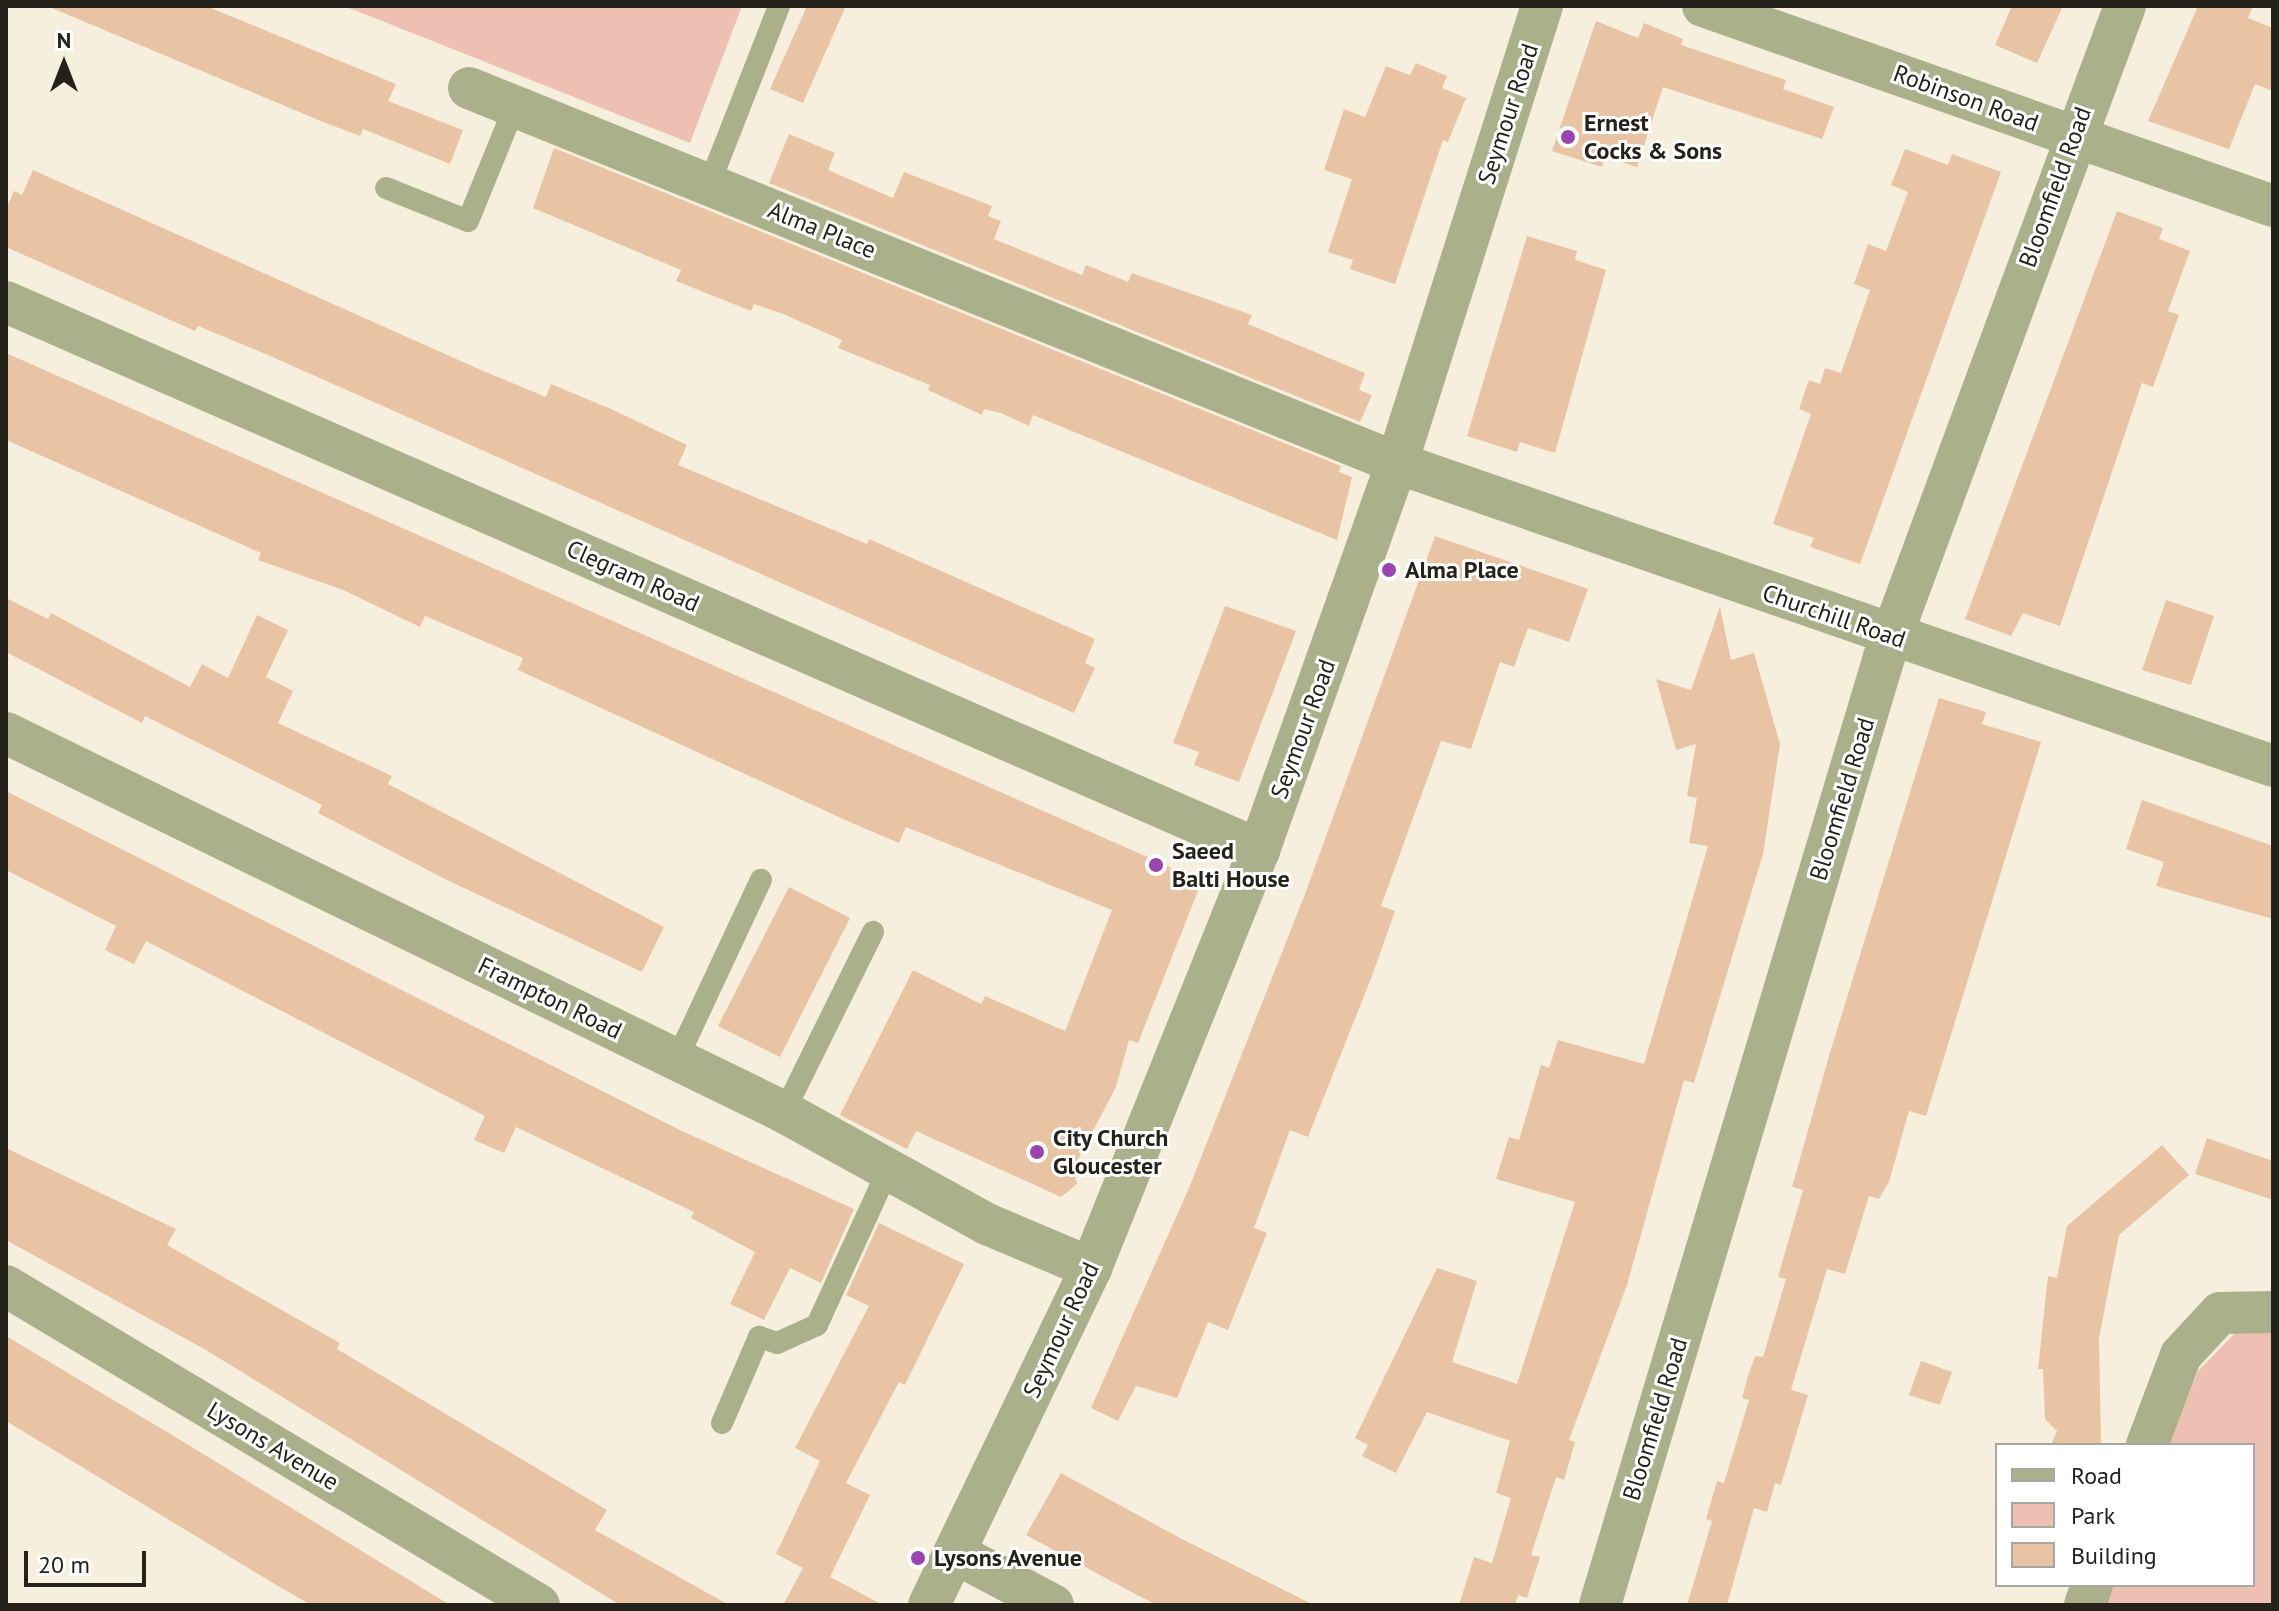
<!DOCTYPE html>
<html>
<head>
<meta charset="utf-8">
<style>
	body { margin:0 }
	#map { position:relative; width:2279px; height:1611px; overflow:hidden; background:#f7efdd; font-family:"PT Sans",sans-serif }
	div>[style] { position:absolute }
	.green>* { inset:0; background:#eec0b3 }
	.building>* { inset:0; background:#e9c4a4 }
	.lane>* { height:22px; margin:-11px; padding:0 11px; transform-origin:11px; border-radius:11px; background:#aab089 }
	.street>* { height:42px; margin:-21px; padding:0 21px; transform-origin:21px; border-radius:21px; background:#aab089 }
	.dots>* { width:22px; height:22px; translate:-50% -50%; box-sizing:border-box; border:4px solid #fff; border-radius:50% }
	span { translate:-50% -50%; white-space:nowrap; text-align:center; line-height:1.15; -webkit-text-stroke:6px #fff; paint-order:stroke }
	.street-label { font-size:24px; color:#24221b }
	.poi-label { font-size:24px; color:#24221b; font-weight:700 }
	.left { translate:0 -50%; text-align:left }
	.frame { position:absolute; inset:0; border:8px solid #24221b; pointer-events:none }
	.legend { position:absolute; left:1995px; top:1443px; width:260px; height:144px; box-sizing:border-box; background:#fff; border:2px solid #a7a7a4; margin:0; padding:10px 14px; list-style:none; font-size:24px; color:#24221b }
	.legend li { display:flex; align-items:center; gap:16px; height:40px }
	.legend b { width:40px; border:2px solid #a7a7a4 }
	.north { position:absolute; left:24px; top:24px; width:80px; height:80px; -webkit-text-stroke:6px #fff; paint-order:stroke; rotate:0deg; font-size:22px; font-weight:700; line-height:32px; text-align:center; color:#24221b }
	.north::after { content:''; display:block; margin:auto; width:28px; height:36px; background:#24221b; clip-path:polygon(50% 0,100% 100%,50% 72%,0 100%) }
	.scale { position:absolute; left:24px; top:1551px; width:122px; height:36px; box-sizing:border-box; border:4px solid #24221b; border-top:0; padding-left:10px; font-size:24px; line-height:28px; white-space:nowrap; color:#24221b; -webkit-text-stroke:6px #fff; paint-order:stroke }
</style>
</head>
<body>
<div id="map">
	<div class="green">
		<div style="clip-path:polygon(344px 6px,742px 6px,690px 143px)"></div>
		<div style="clip-path:polygon(2236px 1332px,2273px 1333px,2273px 1605px,2105px 1605px,2113px 1585px,2253px 1585px,2253px 1445px,2169px 1445px,2198px 1371px)"></div>
	</div>
	<div class="building">
		<div style="clip-path:polygon(47px 6px,206px 6px,396px 84px,388px 101px,463px 130px,450px 164px,363px 129px,360px 136px,323px 122px)"></div>
		<div style="clip-path:polygon(807px 6px,846px 6px,803px 103px,770px 89px)"></div>
		<div style="clip-path:polygon(2012px 6px,2063px 6px,2037px 63px,1995px 45px)"></div>
		<div style="clip-path:polygon(2198px 6px,2253px 6px,2248px 18px,2273px 28px,2273px 91px,2255px 84px,2229px 149px,2148px 121px)"></div>
		<div style="clip-path:polygon(1596px 21px,1638px 38px,1644px 23px,1683px 39px,1681px 45px,1786px 80px,1783px 89px,1834px 107px,1822px 139px,1663px 87px,1637px 167px,1605px 157px,1602px 167px,1552px 151px)"></div>
		<div style="clip-path:polygon(1416px 63px,1447px 76px,1442px 88px,1466px 98px,1448px 142px,1443px 140px,1395px 284px,1350px 269px,1353px 260px,1328px 252px,1352px 179px,1324px 170px,1344px 109px,1365px 117px,1386px 66px,1410px 75px)"></div>
		<div style="clip-path:polygon(789px 134px,835px 153px,828px 170px,893px 198px,904px 172px,992px 206px,988px 216px,1001px 221px,994px 239px,1082px 275px,1086px 265px,1128px 282px,1132px 273px,1252px 315px,1248px 324px,1365px 373px,1359px 390px,1372px 395px,1360px 422px,769px 183px)"></div>
		<div style="clip-path:polygon(554px 148px,1341px 466px,1339px 472px,1352px 477px,1337px 540px,1033px 415px,1029px 426px,1001px 413px,984px 409px,982px 415px,928px 390px,930px 385px,838px 348px,842px 340px,783px 314px,754px 304px,751px 311px,676px 281px,681px 270px,533px 208px)"></div>
		<div style="clip-path:polygon(1905px 149px,1948px 165px,1952px 154px,2001px 172px,1860px 564px,1810px 547px,1814px 538px,1773px 524px,1811px 414px,1799px 409px,1809px 380px,1820px 384px,1825px 368px,1841px 373px,1870px 290px,1854px 284px,1868px 244px,1886px 251px,1908px 192px,1891px 185px)"></div>
		<div style="clip-path:polygon(33px 170px,481px 370px,546px 397px,551px 384px,611px 409px,687px 445px,678px 465px,867px 544px,869px 539px,1095px 639px,1085px 663px,1095px 668px,1074px 713px,261px 352px,198px 326px,195px 331px,6px 247px,6px 209px,14px 191px,22px 195px)"></div>
		<div style="clip-path:polygon(2117px 211px,2163px 228px,2159px 239px,2190px 251px,2168px 311px,2179px 315px,2153px 387px,2142px 383px,2060px 626px,2023px 613px,2011px 636px,1965px 619px)"></div>
		<div style="clip-path:polygon(1527px 236px,1577px 251px,1575px 260px,1606px 270px,1555px 453px,1520px 442px,1517px 452px,1467px 436px)"></div>
		<div style="clip-path:polygon(6px 353px,1195px 878px,1191px 888px,1198px 891px,1138px 1043px,1129px 1040px,1116px 1087px,1073px 1169px,1077px 1184px,1061px 1197px,916px 1131px,907px 1149px,840px 1115px,913px 970px,981px 1004px,985px 996px,1065px 1031px,1112px 910px,906px 827px,899px 843px,852px 823px,518px 670px,523px 658px,425px 616px,420px 627px,343px 590px,258px 560px,261px 553px,6px 440px)"></div>
		<div style="clip-path:polygon(1435px 536px,1588px 589px,1569px 642px,1528px 628px,1514px 667px,1500px 662px,1471px 749px,1441px 741px,1381px 906px,1395px 911px,1372px 976px,1308px 1137px,1290px 1130px,1254px 1228px,1267px 1233px,1228px 1330px,1208px 1322px,1177px 1398px,1136px 1386px,1118px 1421px,1091px 1408px,1189px 1188px,1305px 894px)"></div>
		<div style="clip-path:polygon(6px 598px,48px 619px,51px 613px,190px 687px,202px 664px,228px 678px,257px 615px,288px 630px,266px 677px,293px 691px,278px 723px,392px 776px,388px 784px,664px 927px,642px 972px,447px 880px,318px 813px,322px 805px,145px 716px,142px 723px,6px 652px)"></div>
		<div style="clip-path:polygon(2166px 600px,2214px 616px,2191px 685px,2142px 670px)"></div>
		<div style="clip-path:polygon(1225px 606px,1296px 631px,1239px 782px,1194px 765px,1199px 752px,1173px 743px)"></div>
		<div style="clip-path:polygon(1720px 607px,1731px 660px,1754px 653px,1780px 744px,1763px 854px,1694px 1083px,1684px 1080px,1627px 1285px,1569px 1440px,1575px 1442px,1564px 1480px,1556px 1477px,1531px 1555px,1540px 1557px,1527px 1598px,1518px 1595px,1515px 1605px,1459px 1605px,1474px 1557px,1492px 1563px,1511px 1498px,1496px 1493px,1510px 1441px,1427px 1412px,1396px 1473px,1362px 1456px,1368px 1445px,1355px 1438px,1437px 1268px,1477px 1281px,1452px 1362px,1517px 1384px,1575px 1202px,1496px 1179px,1509px 1137px,1519px 1140px,1541px 1065px,1549px 1068px,1558px 1040px,1644px 1064px,1708px 846px,1689px 843px,1697px 798px,1687px 796px,1696px 744px,1676px 750px,1656px 679px,1691px 690px)"></div>
		<div style="clip-path:polygon(1939px 698px,1986px 712px,1982px 724px,2041px 742px,1926px 1116px,1909px 1111px,1889px 1182px,1879px 1199px,1869px 1196px,1845px 1274px,1827px 1269px,1791px 1390px,1808px 1395px,1781px 1485px,1775px 1483px,1767px 1512px,1754px 1508px,1727px 1605px,1687px 1605px,1712px 1521px,1706px 1519px,1717px 1481px,1724px 1483px,1749px 1400px,1742px 1398px,1748px 1376px,1755px 1356px,1763px 1357px,1786px 1279px,1778px 1277px,1803px 1190px,1792px 1187px,1829px 1056px)"></div>
		<div style="clip-path:polygon(6px 791px,680px 1130px,854px 1209px,821px 1283px,790px 1268px,764px 1320px,730px 1304px,755px 1252px,691px 1218px,694px 1212px,516px 1127px,504px 1153px,474px 1140px,485px 1116px,146px 941px,134px 964px,105px 950px,116px 926px,6px 870px)"></div>
		<div style="clip-path:polygon(2142px 800px,2273px 846px,2273px 919px,2156px 886px,2164px 862px,2126px 849px)"></div>
		<div style="clip-path:polygon(789px 887px,850px 918px,780px 1057px,718px 1026px)"></div>
		<div style="clip-path:polygon(2207px 1138px,2273px 1161px,2273px 1200px,2195px 1174px)"></div>
		<div style="clip-path:polygon(2162px 1145px,2189px 1175px,2119px 1235px,2099px 1338px,2101px 1445px,2051px 1445px,2057px 1431px,2045px 1419px,2043px 1369px,2038px 1369px,2048px 1276px,2057px 1278px,2067px 1226px)"></div>
		<div style="clip-path:polygon(6px 1148px,176px 1229px,167px 1245px,340px 1343px,337px 1349px,607px 1510px,595px 1530px,729px 1605px,620px 1605px,206px 1350px,6px 1240px)"></div>
		<div style="clip-path:polygon(879px 1223px,964px 1264px,905px 1385px,899px 1382px,846px 1483px,870px 1495px,830px 1577px,883px 1605px,783px 1605px,803px 1568px,776px 1554px,820px 1461px,795px 1448px,869px 1306px,846px 1295px)"></div>
		<div style="clip-path:polygon(6px 1336px,182px 1441px,450px 1605px,311px 1605px,278px 1586px,6px 1421px)"></div>
		<div style="clip-path:polygon(1921px 1361px,1952px 1372px,1940px 1405px,1909px 1395px)"></div>
		<div style="clip-path:polygon(1061px 1473px,1180px 1538px,1314px 1605px,1157px 1605px,1137px 1595px,1026px 1535px)"></div>
	</div>
	<div class="lane">
		<div style="left:709px;top:185px;width:192px;rotate:-68.6deg"></div>
		<div style="left:386px;top:188px;width:88px;rotate:21.9deg"></div>
		<div style="left:468px;top:221px;width:124px;rotate:-67.8deg"></div>
		<div style="left:677px;top:1059px;width:198px;rotate:-64.9deg"></div>
		<div style="left:784px;top:1112px;width:201px;rotate:-63.7deg"></div>
		<div style="left:722px;top:1423px;width:94px;rotate:-66.7deg"></div>
		<div style="left:759px;top:1337px;width:19px;rotate:18deg"></div>
		<div style="left:777px;top:1343px;width:44px;rotate:-24.2deg"></div>
		<div style="left:817px;top:1325px;width:168px;rotate:-65.4deg"></div>
	</div>
	<div class="street">
		<div style="left:1703px;top:6px;width:604px;rotate:19.33deg"></div>
		<div style="left:469px;top:88px;width:1001px;rotate:22deg"></div>
		<div style="left:1397px;top:463px;width:927px;rotate:19.08deg"></div>
		<div style="left:6px;top:302px;width:1368px;rotate:23.62deg"></div>
		<div style="left:6px;top:733px;width:865px;rotate:25.97deg"></div>
		<div style="left:784px;top:1112px;width:232px;rotate:28.9deg"></div>
		<div style="left:987px;top:1224px;width:113px;rotate:22.9deg"></div>
		<div style="left:6px;top:1286px;width:621px;rotate:30.9deg"></div>
		<div style="left:2147px;top:1445px;width:96px;rotate:-69.3deg"></div>
		<div style="left:2181px;top:1355px;width:57px;rotate:-47.1deg"></div>
		<div style="left:2220px;top:1313px;width:53px;rotate:-1.1deg"></div>
		<div style="left:955px;top:1553px;width:111px;rotate:28deg"></div>
		<div style="left:929px;top:1605px;width:374px;rotate:-64.3deg"></div>
		<div style="left:1091px;top:1268px;width:450px;rotate:-68.1deg"></div>
		<div style="left:1259px;top:850px;width:411px;rotate:-70.4deg"></div>
		<div style="left:1397px;top:463px;width:479px;rotate:-72.4deg"></div>
		<div style="left:1600px;top:1605px;width:990px;rotate:-73.32deg"></div>
		<div style="left:1884px;top:657px;width:694px;rotate:-69.69deg"></div>
		<div style="left:2085px;top:1605px;width:21px;rotate:-71deg"></div>
	</div>
	<div class="dots">
		<div style="left:1568px;top:137px;background:#9944b2"></div>
		<div style="left:1389px;top:570px;background:#9944b2"></div>
		<div style="left:1156px;top:865px;background:#9944b2"></div>
		<div style="left:1037px;top:1152px;background:#9944b2"></div>
		<div style="left:918px;top:1558px;background:#9944b2"></div>
	</div>
	<div class="street-label">
		<span style="left:1966px;top:98px;rotate:20deg">Robinson Road</span>
		<span style="left:1508px;top:114px;rotate:-72deg">Seymour Road</span>
		<span style="left:2055px;top:187px;rotate:-70deg">Bloomfield Road</span>
		<span style="left:822px;top:230px;rotate:22deg">Alma Place</span>
		<span style="left:633px;top:576px;rotate:24deg">Clegram Road</span>
		<span style="left:1834px;top:616px;rotate:19deg">Churchill Road</span>
		<span style="left:1303px;top:729px;rotate:-70deg">Seymour Road</span>
		<span style="left:1842px;top:799px;rotate:-73deg">Bloomfield Road</span>
		<span style="left:550px;top:998px;rotate:26deg">Frampton Road</span>
		<span style="left:1061px;top:1330px;rotate:-65deg">Seymour Road</span>
		<span style="left:1655px;top:1419px;rotate:-73deg">Bloomfield Road</span>
		<span style="left:273px;top:1446px;rotate:31deg">Lysons Avenue</span>
	</div>
	<div class="poi-label">
		<span class="left" style="left:1584px;top:137px">Ernest<br>Cocks &amp; Sons</span>
		<span class="left" style="left:1405px;top:570px">Alma Place</span>
		<span class="left" style="left:1172px;top:865px">Saeed<br>Balti House</span>
		<span class="left" style="left:1053px;top:1152px">City Church<br>Gloucester</span>
		<span class="left" style="left:934px;top:1558px">Lysons Avenue</span>
	</div>
	<div class="frame"></div>
	<ul class="legend">
	<li><b style="height:10px;background:#aab089"></b>Road</li>
	<li><b style="height:22px;background:#eec0b3"></b>Park</li>
	<li><b style="height:22px;background:#e9c4a4"></b>Building</li>
	</ul>
	<div class="north">N</div>
	<div class="scale">20 m</div>
</div>
</body>
</html>
